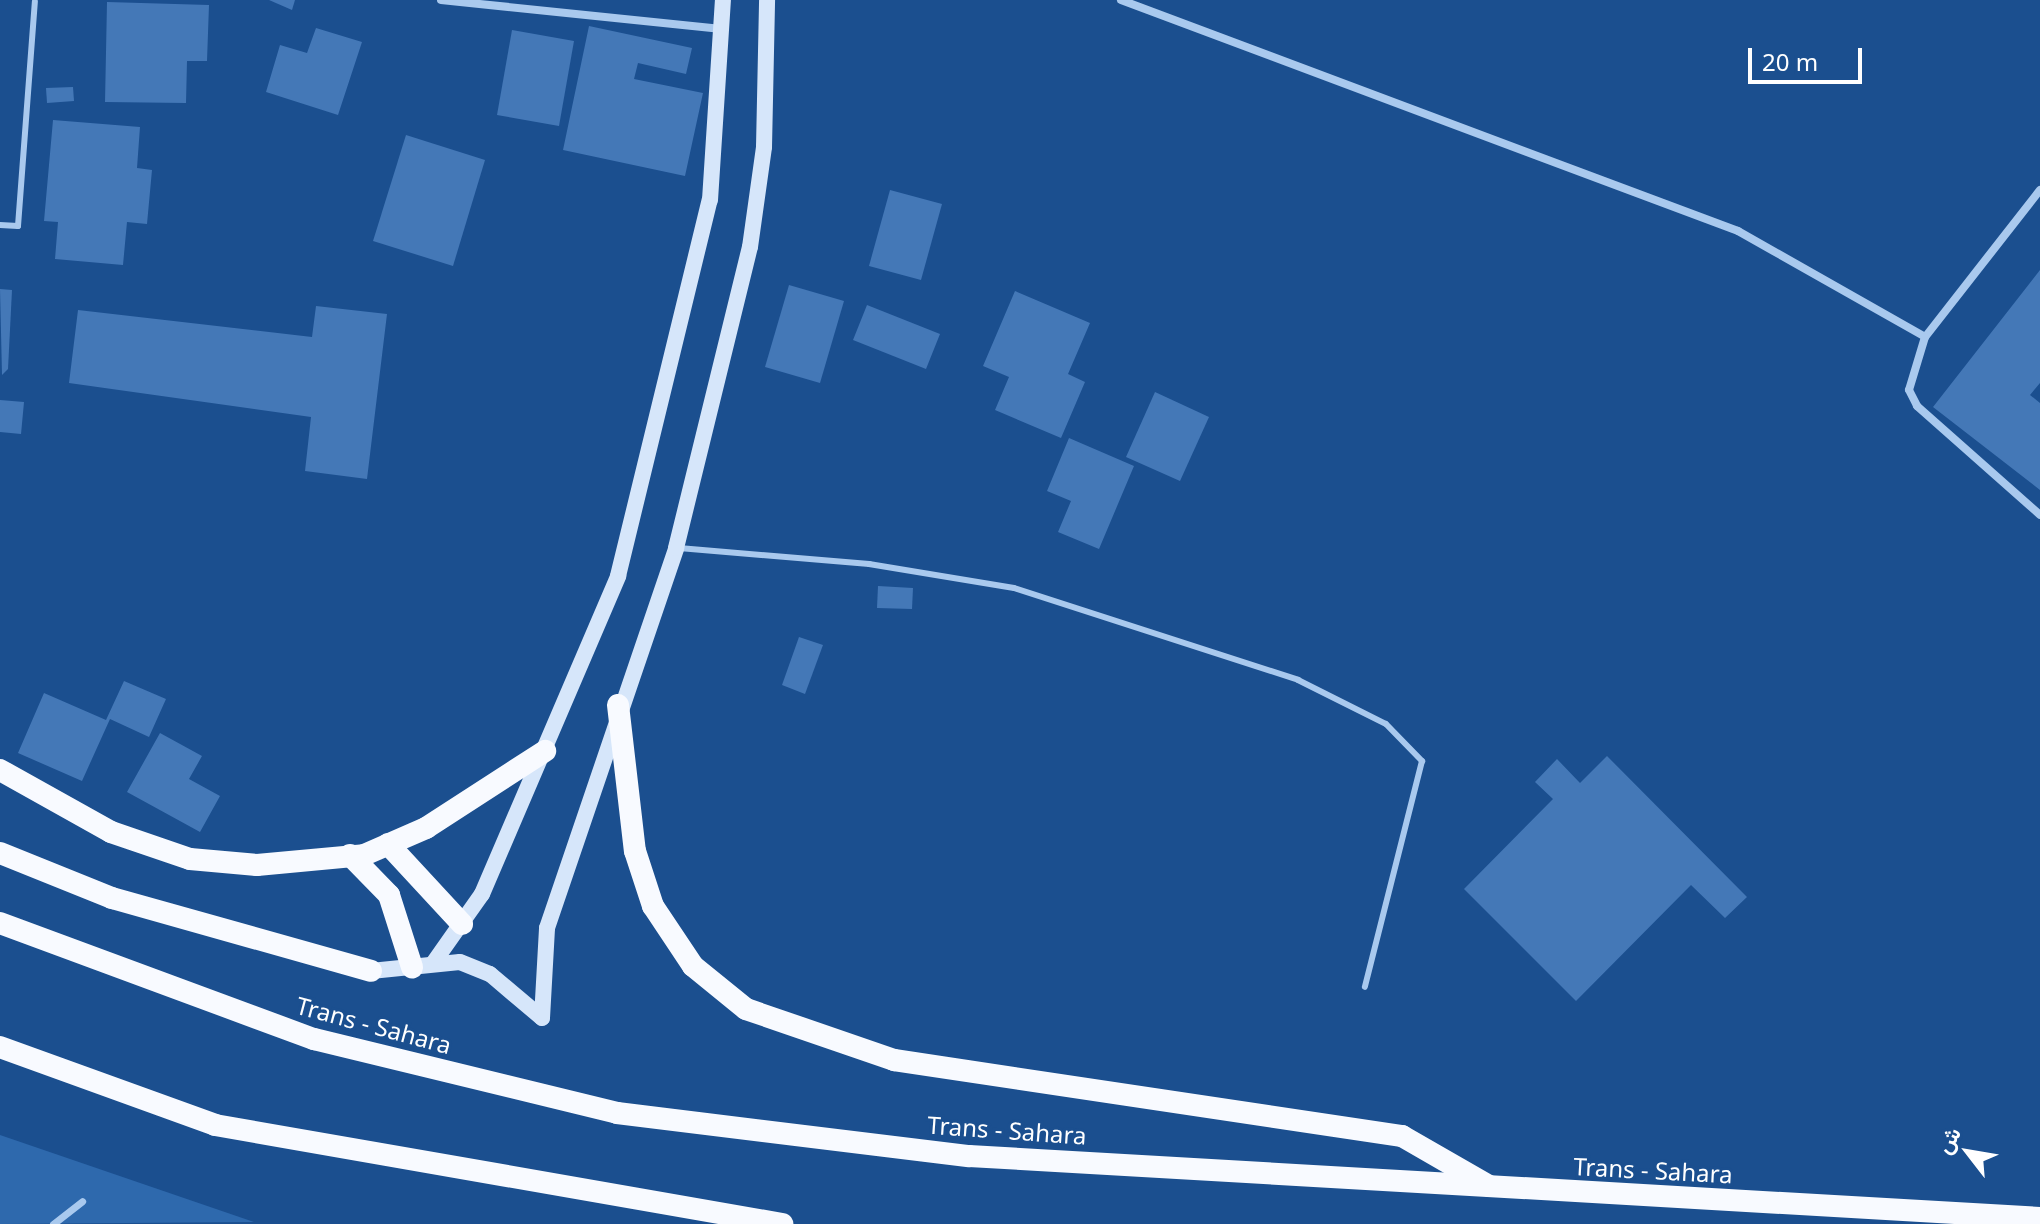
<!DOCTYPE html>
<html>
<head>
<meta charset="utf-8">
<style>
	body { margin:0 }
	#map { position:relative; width:2040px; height:1224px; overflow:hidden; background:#1b4f8f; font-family:"Noto Sans",Vazirmatn,sans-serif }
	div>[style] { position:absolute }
	.green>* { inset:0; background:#2e69ad }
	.building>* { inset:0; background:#4478b7 }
	.service>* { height:6px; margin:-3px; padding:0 3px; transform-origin:3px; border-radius:3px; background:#a9c9ee }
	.pedestrian>* { height:7px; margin:-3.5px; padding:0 3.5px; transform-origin:3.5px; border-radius:3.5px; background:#a9c9ee }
	.minor>* { height:8px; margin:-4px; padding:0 4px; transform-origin:4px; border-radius:4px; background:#a9c9ee }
	.secondary>* { height:16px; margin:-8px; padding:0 8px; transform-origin:8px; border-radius:8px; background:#d6e6fa }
	.trunk>* { height:22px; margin:-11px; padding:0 11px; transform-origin:11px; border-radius:11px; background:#f8faff }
	span { translate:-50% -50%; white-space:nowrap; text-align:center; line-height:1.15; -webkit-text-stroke:6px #1b4f8f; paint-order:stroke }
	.street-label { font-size:24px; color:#fff }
	.north { position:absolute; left:1928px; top:1112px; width:80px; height:80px; -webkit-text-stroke:6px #1b4f8f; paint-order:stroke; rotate:301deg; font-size:22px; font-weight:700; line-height:32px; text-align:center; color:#fff }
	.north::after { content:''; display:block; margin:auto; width:28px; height:36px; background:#fff; clip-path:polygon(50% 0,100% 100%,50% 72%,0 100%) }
	.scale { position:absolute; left:1748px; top:48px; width:114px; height:36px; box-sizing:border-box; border:4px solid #fff; border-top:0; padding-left:10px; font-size:24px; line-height:28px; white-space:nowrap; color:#fff; -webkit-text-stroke:6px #1b4f8f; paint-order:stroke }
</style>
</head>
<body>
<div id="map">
	<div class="green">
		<div style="clip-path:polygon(0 1135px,254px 1222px,0 1224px)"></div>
	</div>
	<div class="building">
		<div style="clip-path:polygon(269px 0,295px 0,292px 10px)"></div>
		<div style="clip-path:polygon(107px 2px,209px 5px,207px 61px,187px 61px,186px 103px,105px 102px)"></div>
		<div style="clip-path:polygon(589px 26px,692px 48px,686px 74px,638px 63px,634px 79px,703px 93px,685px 176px,563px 150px)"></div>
		<div style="clip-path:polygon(316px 28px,362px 42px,338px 115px,266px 92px,280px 45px,307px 53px)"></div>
		<div style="clip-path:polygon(512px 30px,574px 41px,559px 126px,497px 115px)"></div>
		<div style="clip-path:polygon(73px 87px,74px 101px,47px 103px,46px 88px)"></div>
		<div style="clip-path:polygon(53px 120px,140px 127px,137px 168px,152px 170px,147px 224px,127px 222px,123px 265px,55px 259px,58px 222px,44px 221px)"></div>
		<div style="clip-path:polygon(406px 135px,485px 160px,453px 266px,373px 241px)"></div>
		<div style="clip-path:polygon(890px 190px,942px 204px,921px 280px,869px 266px)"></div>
		<div style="clip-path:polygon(2040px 270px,2040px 383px,2030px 395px,2040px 403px,2040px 490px,1933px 407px)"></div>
		<div style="clip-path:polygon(789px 285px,844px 301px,820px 383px,765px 367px)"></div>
		<div style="clip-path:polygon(0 289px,12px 290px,8px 369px,2px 375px)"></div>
		<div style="clip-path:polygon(1015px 291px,1090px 323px,1068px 374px,1085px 382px,1061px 438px,995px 410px,1009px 377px,983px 366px)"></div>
		<div style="clip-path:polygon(867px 305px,940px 334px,926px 369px,853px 340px)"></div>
		<div style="clip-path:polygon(316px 306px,387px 314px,367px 479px,305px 471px,311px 417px,69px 383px,78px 310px,312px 337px)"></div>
		<div style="clip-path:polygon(1155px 392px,1209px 417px,1180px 481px,1126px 457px)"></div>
		<div style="clip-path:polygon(0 400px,24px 402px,21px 434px,0 432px)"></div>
		<div style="clip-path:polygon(1069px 438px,1134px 466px,1099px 549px,1058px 532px,1071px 501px,1047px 491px)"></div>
		<div style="clip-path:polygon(878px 586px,913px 588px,912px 609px,877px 608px)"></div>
		<div style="clip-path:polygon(799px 637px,823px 645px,805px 694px,782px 685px)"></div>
		<div style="clip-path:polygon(124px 681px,166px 699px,149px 737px,110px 719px,82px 781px,18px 753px,44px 693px,106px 720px)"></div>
		<div style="clip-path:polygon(160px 733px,202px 756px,189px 779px,220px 796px,200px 832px,127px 792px)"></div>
		<div style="clip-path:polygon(1607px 756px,1747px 897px,1725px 918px,1691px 885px,1576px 1001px,1464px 889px,1553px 799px,1535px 782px,1557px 759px,1580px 783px)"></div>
	</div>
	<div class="service">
		<div style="left:0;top:225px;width:18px;rotate:3deg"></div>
		<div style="left:18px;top:226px;width:225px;rotate:-85.7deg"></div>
		<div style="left:679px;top:548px;width:191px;rotate:4.8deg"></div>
		<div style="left:869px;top:564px;width:147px;rotate:9.4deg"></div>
		<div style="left:1014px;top:588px;width:299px;rotate:17.9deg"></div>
		<div style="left:1298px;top:680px;width:98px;rotate:26.6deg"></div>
		<div style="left:1386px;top:724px;width:52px;rotate:45.8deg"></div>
		<div style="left:1422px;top:761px;width:233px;rotate:104.2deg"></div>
	</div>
	<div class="pedestrian">
		<div style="left:53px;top:1224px;width:37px;rotate:-38deg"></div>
	</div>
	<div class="minor">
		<div style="left:441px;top:0;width:282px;rotate:5.9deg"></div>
		<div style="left:1121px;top:0;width:659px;rotate:20.53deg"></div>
		<div style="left:1738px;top:231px;width:215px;rotate:29.5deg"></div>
		<div style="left:2040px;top:190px;width:187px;rotate:128deg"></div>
		<div style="left:1925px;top:337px;width:55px;rotate:106.8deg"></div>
		<div style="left:1909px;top:390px;width:18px;rotate:63deg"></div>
		<div style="left:1917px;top:406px;width:164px;rotate:41.5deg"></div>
	</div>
	<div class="secondary">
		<div style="left:434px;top:962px;width:83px;rotate:-54.8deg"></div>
		<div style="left:482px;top:894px;width:346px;rotate:-66.8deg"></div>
		<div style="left:618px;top:576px;width:387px;rotate:-76.3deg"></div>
		<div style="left:710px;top:200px;width:200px;rotate:-86.3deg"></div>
		<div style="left:371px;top:971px;width:89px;rotate:-5.8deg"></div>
		<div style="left:460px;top:962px;width:32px;rotate:22deg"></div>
		<div style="left:490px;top:974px;width:68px;rotate:40.2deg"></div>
		<div style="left:542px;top:1018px;width:90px;rotate:-86.8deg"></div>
		<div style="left:547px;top:928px;width:401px;rotate:-71.2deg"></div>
		<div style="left:676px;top:548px;width:310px;rotate:-76.2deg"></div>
		<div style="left:750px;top:247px;width:101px;rotate:-82deg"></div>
		<div style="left:764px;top:147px;width:147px;rotate:-88.8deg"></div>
	</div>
	<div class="trunk">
		<div style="left:618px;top:705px;width:147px;rotate:83.4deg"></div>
		<div style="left:635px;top:851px;width:58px;rotate:71.9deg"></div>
		<div style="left:653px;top:906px;width:72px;rotate:56.3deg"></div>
		<div style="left:693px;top:966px;width:68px;rotate:39.1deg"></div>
		<div style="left:746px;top:1009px;width:157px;rotate:19deg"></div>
		<div style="left:894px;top:1060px;width:514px;rotate:8.51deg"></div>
		<div style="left:1402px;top:1136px;width:100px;rotate:29.9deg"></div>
		<div style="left:0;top:770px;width:127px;rotate:29.2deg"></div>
		<div style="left:111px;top:832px;width:83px;rotate:18.9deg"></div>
		<div style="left:190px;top:859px;width:67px;rotate:5.1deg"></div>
		<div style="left:257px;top:865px;width:107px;rotate:-5.3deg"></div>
		<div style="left:364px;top:855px;width:68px;rotate:-23.5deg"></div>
		<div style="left:426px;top:828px;width:142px;rotate:-32.9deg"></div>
		<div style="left:388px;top:844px;width:109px;rotate:47.2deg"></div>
		<div style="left:0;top:853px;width:121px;rotate:21.9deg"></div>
		<div style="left:112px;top:898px;width:269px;rotate:15.7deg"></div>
		<div style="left:350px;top:855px;width:56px;rotate:45.7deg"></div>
		<div style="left:389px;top:895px;width:76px;rotate:72.3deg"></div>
		<div style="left:0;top:923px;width:335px;rotate:20.3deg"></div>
		<div style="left:314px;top:1039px;width:312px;rotate:13.7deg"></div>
		<div style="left:617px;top:1113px;width:355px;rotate:7deg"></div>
		<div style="left:969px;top:1156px;width:1073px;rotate:3.31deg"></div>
		<div style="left:0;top:1047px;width:229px;rotate:19.9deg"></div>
		<div style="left:215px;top:1125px;width:576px;rotate:9.9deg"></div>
	</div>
	<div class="street-label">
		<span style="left:374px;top:1025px;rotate:15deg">Trans - Sahara</span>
		<span style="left:1007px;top:1130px;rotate:4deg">Trans - Sahara</span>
		<span style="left:1653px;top:1170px;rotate:3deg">Trans - Sahara</span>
	</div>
	<div class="north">ش</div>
	<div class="scale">20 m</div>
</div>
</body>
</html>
